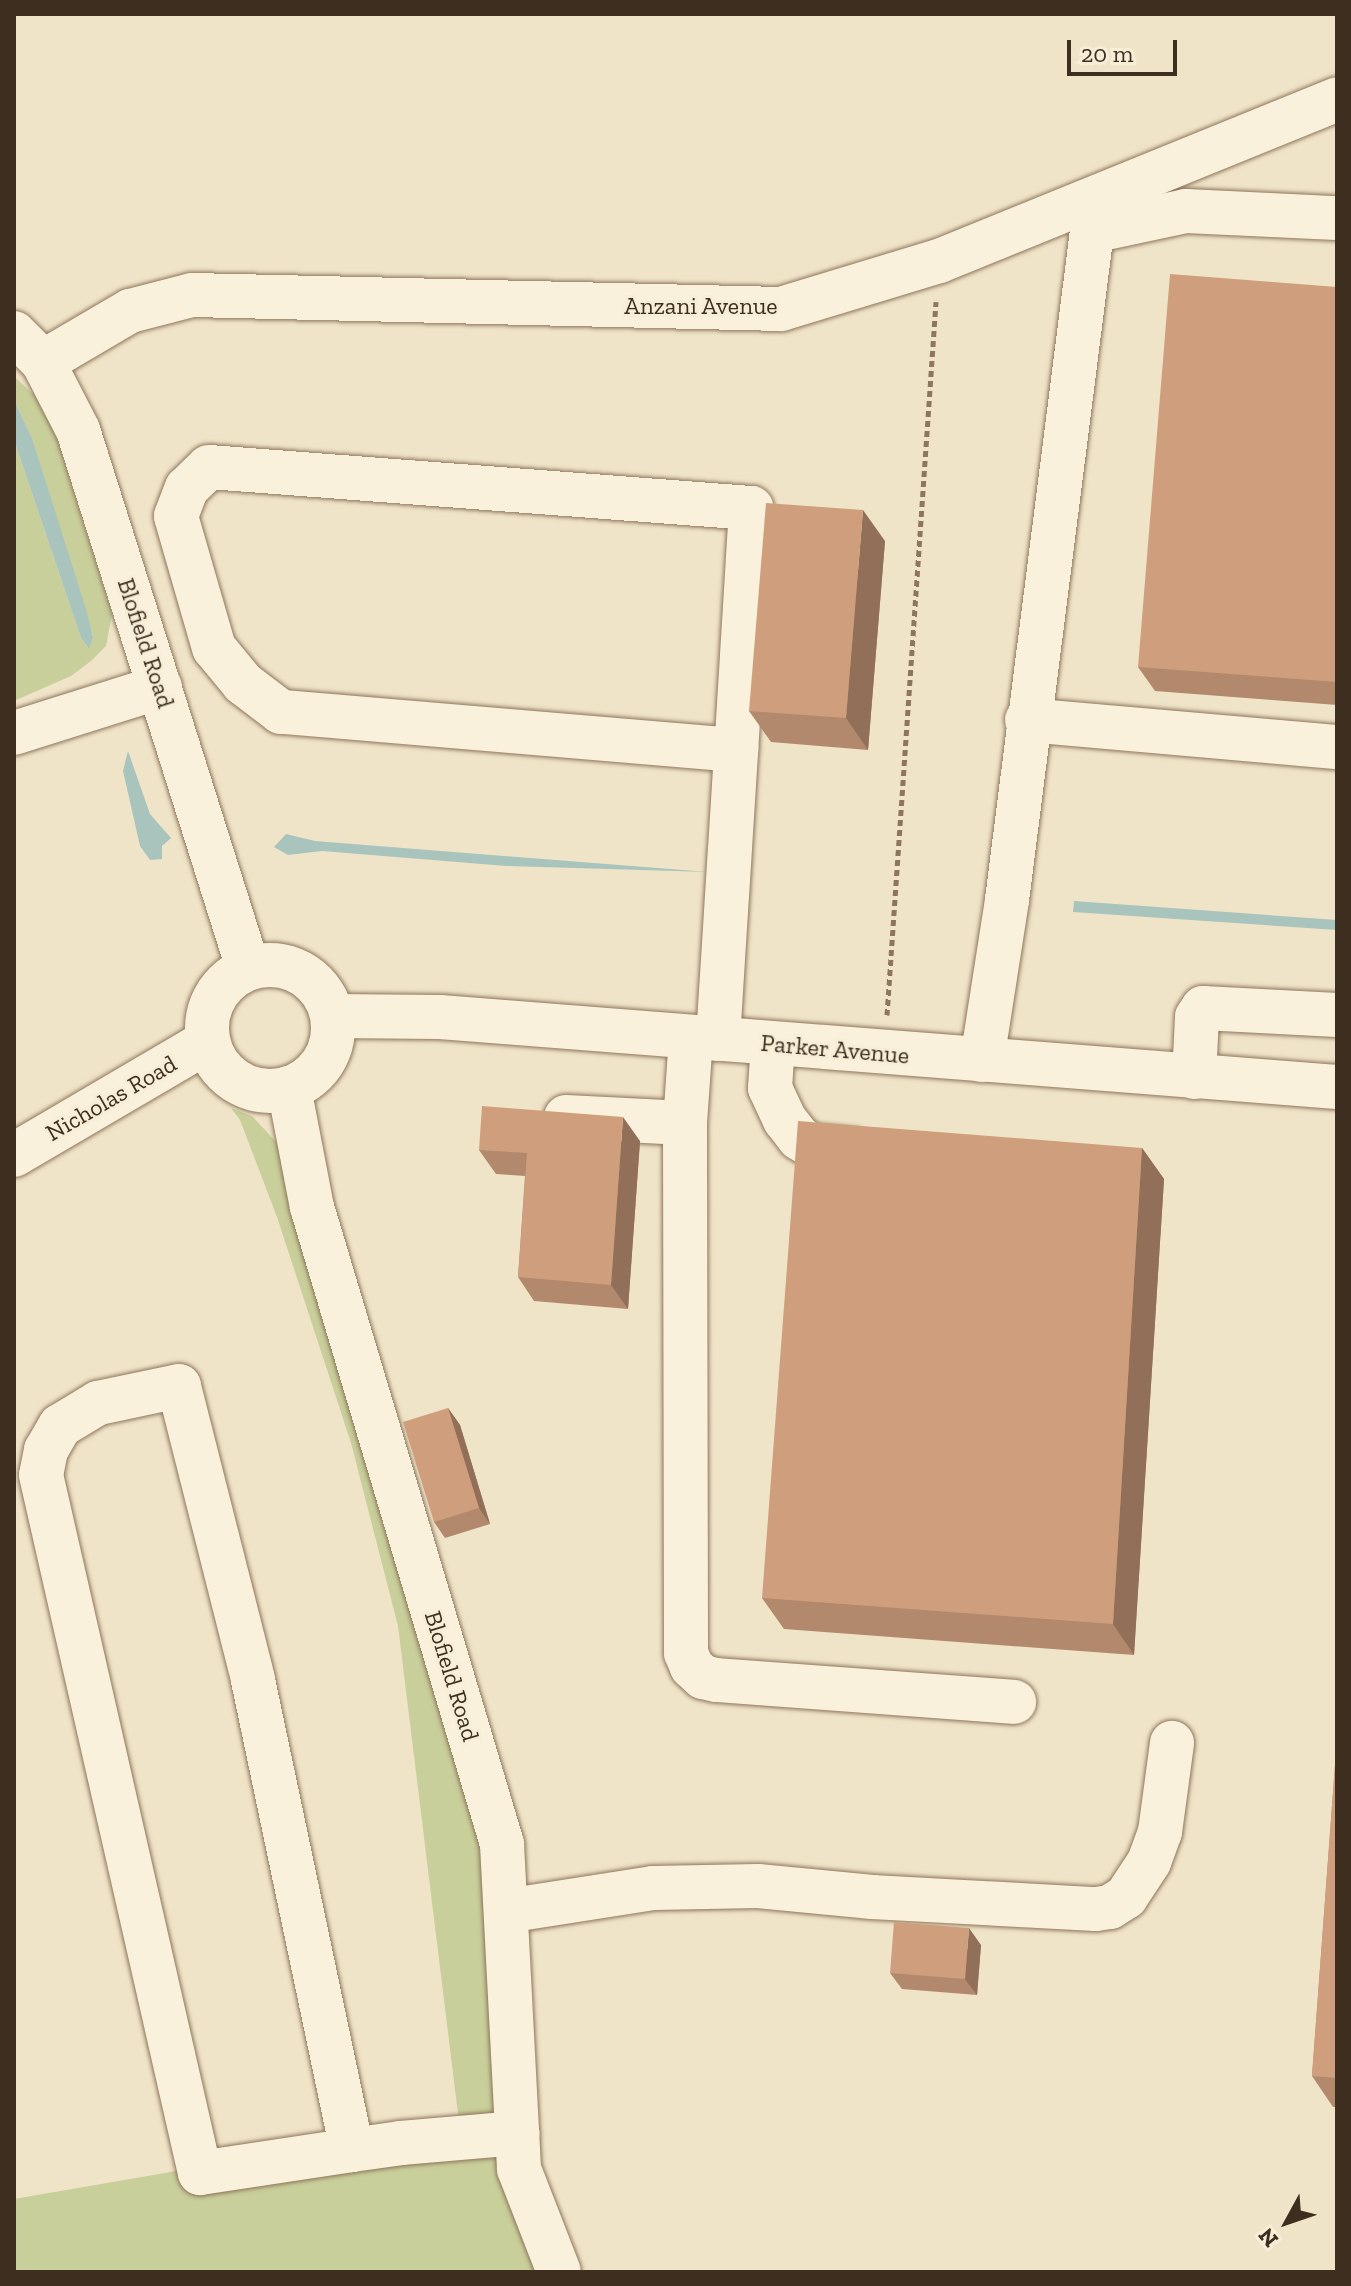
<!DOCTYPE html>
<html>
<head>
<meta charset="utf-8">
<style>
	body { margin:0 }
	#map { position:relative; width:1351px; height:2286px; overflow:hidden; background:#f0e4c8; font-family:"Zilla Slab",serif }
	div>[style] { position:absolute }
	.green>* { inset:0; background:#c9cf9b }
	.water>* { inset:0; background:#a9c4bc }
	.path>* { height:5px; margin-top:-2.5px; transform-origin:0; background:repeating-linear-gradient(90deg,#8d765c 0 6px,transparent 0 10px) }
	.roads { filter:drop-shadow(0 0 2px #8d765c) drop-shadow(0 0 2px #8d765c) }
	.minor>* { height:44px; margin:-22px; padding:0 22px; transform-origin:22px; border-radius:22px; background:#faf1dc }
	.minor>.ring { margin:-22px; padding:0; box-sizing:content-box; background:none; border:44px solid #faf1dc; border-radius:50% }
	.wall>* { inset:0; background:#b2896c }
	.shaded-wall>* { inset:0; background:#916f58 }
	.building>* { inset:0; background:#cf9f7d }
	span { translate:-50% -50%; white-space:nowrap; text-align:center; line-height:1.15; -webkit-text-stroke:6px #f7eed8; paint-order:stroke }
	.street-label { font-size:24px; color:#3d2e20 }
	.frame { position:absolute; inset:0; border:16px solid #3d2e20; pointer-events:none }
	.north { position:absolute; left:1247px; top:2182px; width:80px; height:80px; -webkit-text-stroke:6px #f7eed8; paint-order:stroke; rotate:230deg; font-size:22px; font-weight:700; line-height:32px; text-align:center; color:#3d2e20 }
	.north::after { content:''; display:block; margin:auto; width:28px; height:36px; background:#3d2e20; clip-path:polygon(50% 0,100% 100%,50% 72%,0 100%) }
	.scale { position:absolute; left:1067px; top:40px; width:110px; height:36px; box-sizing:border-box; border:4px solid #3d2e20; border-top:0; padding-left:10px; font-size:24px; line-height:28px; white-space:nowrap; color:#3d2e20; -webkit-text-stroke:6px #f7eed8; paint-order:stroke }
</style>
</head>
<body>
<div id="map">
	<div class="green">
		<div style="clip-path:polygon(14px 376px,35px 396px,56px 436px,112px 614px,106px 646px,91px 661px,71px 676px,14px 701px,14px 440px,81px 638px,88px 648px,93px 636px,32px 438px,14px 400px)"></div>
		<div style="clip-path:polygon(231px 1108px,252px 1116px,280px 1146px,467px 1713px,538px 2272px,14px 2272px,14px 2199px,459px 2122px,398px 1626px,351px 1443px,277px 1217px,240px 1120px)"></div>
	</div>
	<div class="water">
		<div style="clip-path:polygon(14px 400px,32px 438px,86px 609px,93px 637px,89px 649px,81px 638px,14px 440px)"></div>
		<div style="clip-path:polygon(128px 751px,150px 814px,171px 838px,162px 846px,162px 859px,150px 860px,140px 846px,123px 771px)"></div>
		<div style="clip-path:polygon(286px 834px,315px 841px,708px 872px,506px 866px,322px 851px,288px 855px,274px 847px)"></div>
		<div style="clip-path:polygon(1074px 901px,1337px 920px,1337px 930px,1073px 912px)"></div>
	</div>
	<div class="path">
		<div style="left:887px;top:1015px;width:715px;rotate:-86.07deg"></div>
	</div>
	<div class="roads">
		<div class="minor">
			<div style="left:14px;top:333px;width:41px;rotate:45deg"></div>
			<div style="left:43px;top:362px;width:76px;rotate:62.8deg"></div>
			<div style="left:78px;top:430px;width:564px;rotate:72.46deg"></div>
			<div style="left:43px;top:362px;width:101px;rotate:-30.4deg"></div>
			<div style="left:130px;top:311px;width:64px;rotate:-14.5deg"></div>
			<div style="left:192px;top:295px;width:589px;rotate:1.36deg"></div>
			<div style="left:781px;top:309px;width:165px;rotate:-16.9deg"></div>
			<div style="left:939px;top:261px;width:430px;rotate:-22.1deg"></div>
			<div style="left:1027px;top:720px;width:311px;rotate:5deg"></div>
			<div style="left:14px;top:733px;width:153px;rotate:-17.5deg"></div>
			<div class="ring" style="left:207px;top:965px;width:82px;height:82px"></div>
			<div style="left:333px;top:1016px;width:107px;rotate:0.5deg"></div>
			<div style="left:440px;top:1017px;width:900px;rotate:4.46deg"></div>
			<div style="left:718px;top:1039px;width:290px;rotate:-86.4deg"></div>
			<div style="left:736px;top:750px;width:457px;rotate:-175.2deg"></div>
			<div style="left:281px;top:712px;width:48px;rotate:-142.7deg"></div>
			<div style="left:243px;top:683px;width:45px;rotate:-129.6deg"></div>
			<div style="left:214px;top:648px;width:137px;rotate:-106.1deg"></div>
			<div style="left:176px;top:516px;width:30px;rotate:-69deg"></div>
			<div style="left:187px;top:488px;width:30px;rotate:-44deg"></div>
			<div style="left:209px;top:467px;width:544px;rotate:4.33deg"></div>
			<div style="left:751px;top:508px;width:242px;rotate:93.5deg"></div>
			<div style="left:773px;top:1044px;width:44px;rotate:93.9deg"></div>
			<div style="left:770px;top:1088px;width:35px;rotate:65deg"></div>
			<div style="left:785px;top:1120px;width:23px;rotate:52deg"></div>
			<div style="left:799px;top:1138px;width:15px;rotate:32deg"></div>
			<div style="left:812px;top:1146px;width:40px;rotate:5.7deg"></div>
			<div style="left:982px;top:1060px;width:162px;rotate:-81.1deg"></div>
			<div style="left:1007px;top:900px;width:674px;rotate:-82.76deg"></div>
			<div style="left:1092px;top:231px;width:96px;rotate:-12deg"></div>
			<div style="left:1186px;top:211px;width:151px;rotate:2.7deg"></div>
			<div style="left:1194px;top:1077px;width:60px;rotate:-87.1deg"></div>
			<div style="left:1197px;top:1017px;width:11px;rotate:-56deg"></div>
			<div style="left:1203px;top:1008px;width:134px;rotate:3deg"></div>
			<div style="left:289px;top:1088px;width:121px;rotate:79.1deg"></div>
			<div style="left:312px;top:1207px;width:665px;rotate:73.39deg"></div>
			<div style="left:502px;top:1844px;width:325px;rotate:87deg"></div>
			<div style="left:519px;top:2169px;width:110px;rotate:68.8deg"></div>
			<div style="left:566px;top:1117px;width:119px;rotate:2.9deg"></div>
			<div style="left:685px;top:1123px;width:86px;rotate:-86deg"></div>
			<div style="left:685px;top:1123px;width:530px;rotate:89.89deg"></div>
			<div style="left:686px;top:1653px;width:15px;rotate:67deg"></div>
			<div style="left:692px;top:1667px;width:15px;rotate:42deg"></div>
			<div style="left:703px;top:1677px;width:13px;rotate:13deg"></div>
			<div style="left:716px;top:1680px;width:299px;rotate:4.2deg"></div>
			<div style="left:14px;top:1155px;width:225px;rotate:-30.4deg"></div>
			<div style="left:506px;top:1911px;width:149px;rotate:-8.9deg"></div>
			<div style="left:653px;top:1888px;width:105px;rotate:-1.1deg"></div>
			<div style="left:758px;top:1886px;width:115px;rotate:5.5deg"></div>
			<div style="left:872px;top:1897px;width:224px;rotate:3.1deg"></div>
			<div style="left:1096px;top:1909px;width:14px;rotate:-8deg"></div>
			<div style="left:1110px;top:1907px;width:19px;rotate:-32deg"></div>
			<div style="left:1126px;top:1897px;width:42px;rotate:-56.7deg"></div>
			<div style="left:1149px;top:1862px;width:32px;rotate:-70deg"></div>
			<div style="left:1160px;top:1832px;width:90px;rotate:-82.3deg"></div>
			<div style="left:352px;top:2150px;width:481px;rotate:-101.9deg"></div>
			<div style="left:253px;top:1679px;width:302px;rotate:-104.2deg"></div>
			<div style="left:179px;top:1386px;width:83px;rotate:168.1deg"></div>
			<div style="left:98px;top:1403px;width:44px;rotate:148.8deg"></div>
			<div style="left:60px;top:1426px;width:28px;rotate:120deg"></div>
			<div style="left:46px;top:1450px;width:25px;rotate:101deg"></div>
			<div style="left:41px;top:1475px;width:716px;rotate:77.17deg"></div>
			<div style="left:200px;top:2173px;width:154px;rotate:-8.6deg"></div>
			<div style="left:352px;top:2150px;width:49px;rotate:-8.1deg"></div>
			<div style="left:401px;top:2143px;width:117px;rotate:-4.9deg"></div>
		</div>
	</div>
	<div class="wall">
		<div style="clip-path:polygon(1337px 287px,1337px 705px,1155px 691px,1138px 667px)"></div>
		<div style="clip-path:polygon(885px 541px,868px 750px,771px 742px,749px 711px)"></div>
		<div style="clip-path:polygon(640px 1141px,628px 1309px,534px 1301px,518px 1277px,525px 1176px,496px 1174px,479px 1150px)"></div>
		<div style="clip-path:polygon(1142px 1148px,1164px 1179px,1134px 1655px,784px 1629px,762px 1598px)"></div>
		<div style="clip-path:polygon(448px 1408px,460px 1425px,490px 1524px,445px 1538px,434px 1522px)"></div>
		<div style="clip-path:polygon(1337px 1738px,1337px 2107px,1333px 2107px,1312px 2076px)"></div>
		<div style="clip-path:polygon(981px 1945px,977px 1995px,902px 1989px,890px 1973px)"></div>
	</div>
	<div class="shaded-wall">
		<div style="clip-path:polygon(863px 510px,885px 541px,868px 750px,846px 718px)"></div>
		<div style="clip-path:polygon(623px 1117px,640px 1141px,628px 1309px,611px 1285px)"></div>
		<div style="clip-path:polygon(1142px 1148px,1164px 1179px,1134px 1655px,1113px 1624px)"></div>
		<div style="clip-path:polygon(448px 1408px,460px 1425px,490px 1524px,479px 1508px)"></div>
		<div style="clip-path:polygon(969px 1928px,981px 1945px,977px 1995px,965px 1979px)"></div>
	</div>
	<div class="building">
		<div style="clip-path:polygon(1170px 274px,1337px 287px,1337px 682px,1138px 667px)"></div>
		<div style="clip-path:polygon(766px 503px,863px 510px,846px 718px,749px 711px)"></div>
		<div style="clip-path:polygon(482px 1106px,623px 1117px,611px 1285px,518px 1277px,527px 1153px,479px 1150px)"></div>
		<div style="clip-path:polygon(798px 1121px,1142px 1148px,1113px 1624px,762px 1598px)"></div>
		<div style="clip-path:polygon(448px 1408px,479px 1508px,434px 1522px,403px 1422px)"></div>
		<div style="clip-path:polygon(1337px 1738px,1337px 2078px,1312px 2076px)"></div>
		<div style="clip-path:polygon(894px 1922px,969px 1928px,965px 1979px,890px 1973px)"></div>
	</div>
	<div class="street-label">
		<span style="left:701px;top:306px">Anzani Avenue</span>
		<span style="left:146px;top:643px;rotate:72deg">Blofield Road</span>
		<span style="left:835px;top:1049px;rotate:5deg">Parker Avenue</span>
		<span style="left:111px;top:1098px;rotate:-30deg">Nicholas Road</span>
		<span style="left:452px;top:1676px;rotate:73deg">Blofield Road</span>
	</div>
	<div class="frame"></div>
	<div class="north">N</div>
	<div class="scale">20 m</div>
</div>
</body>
</html>
